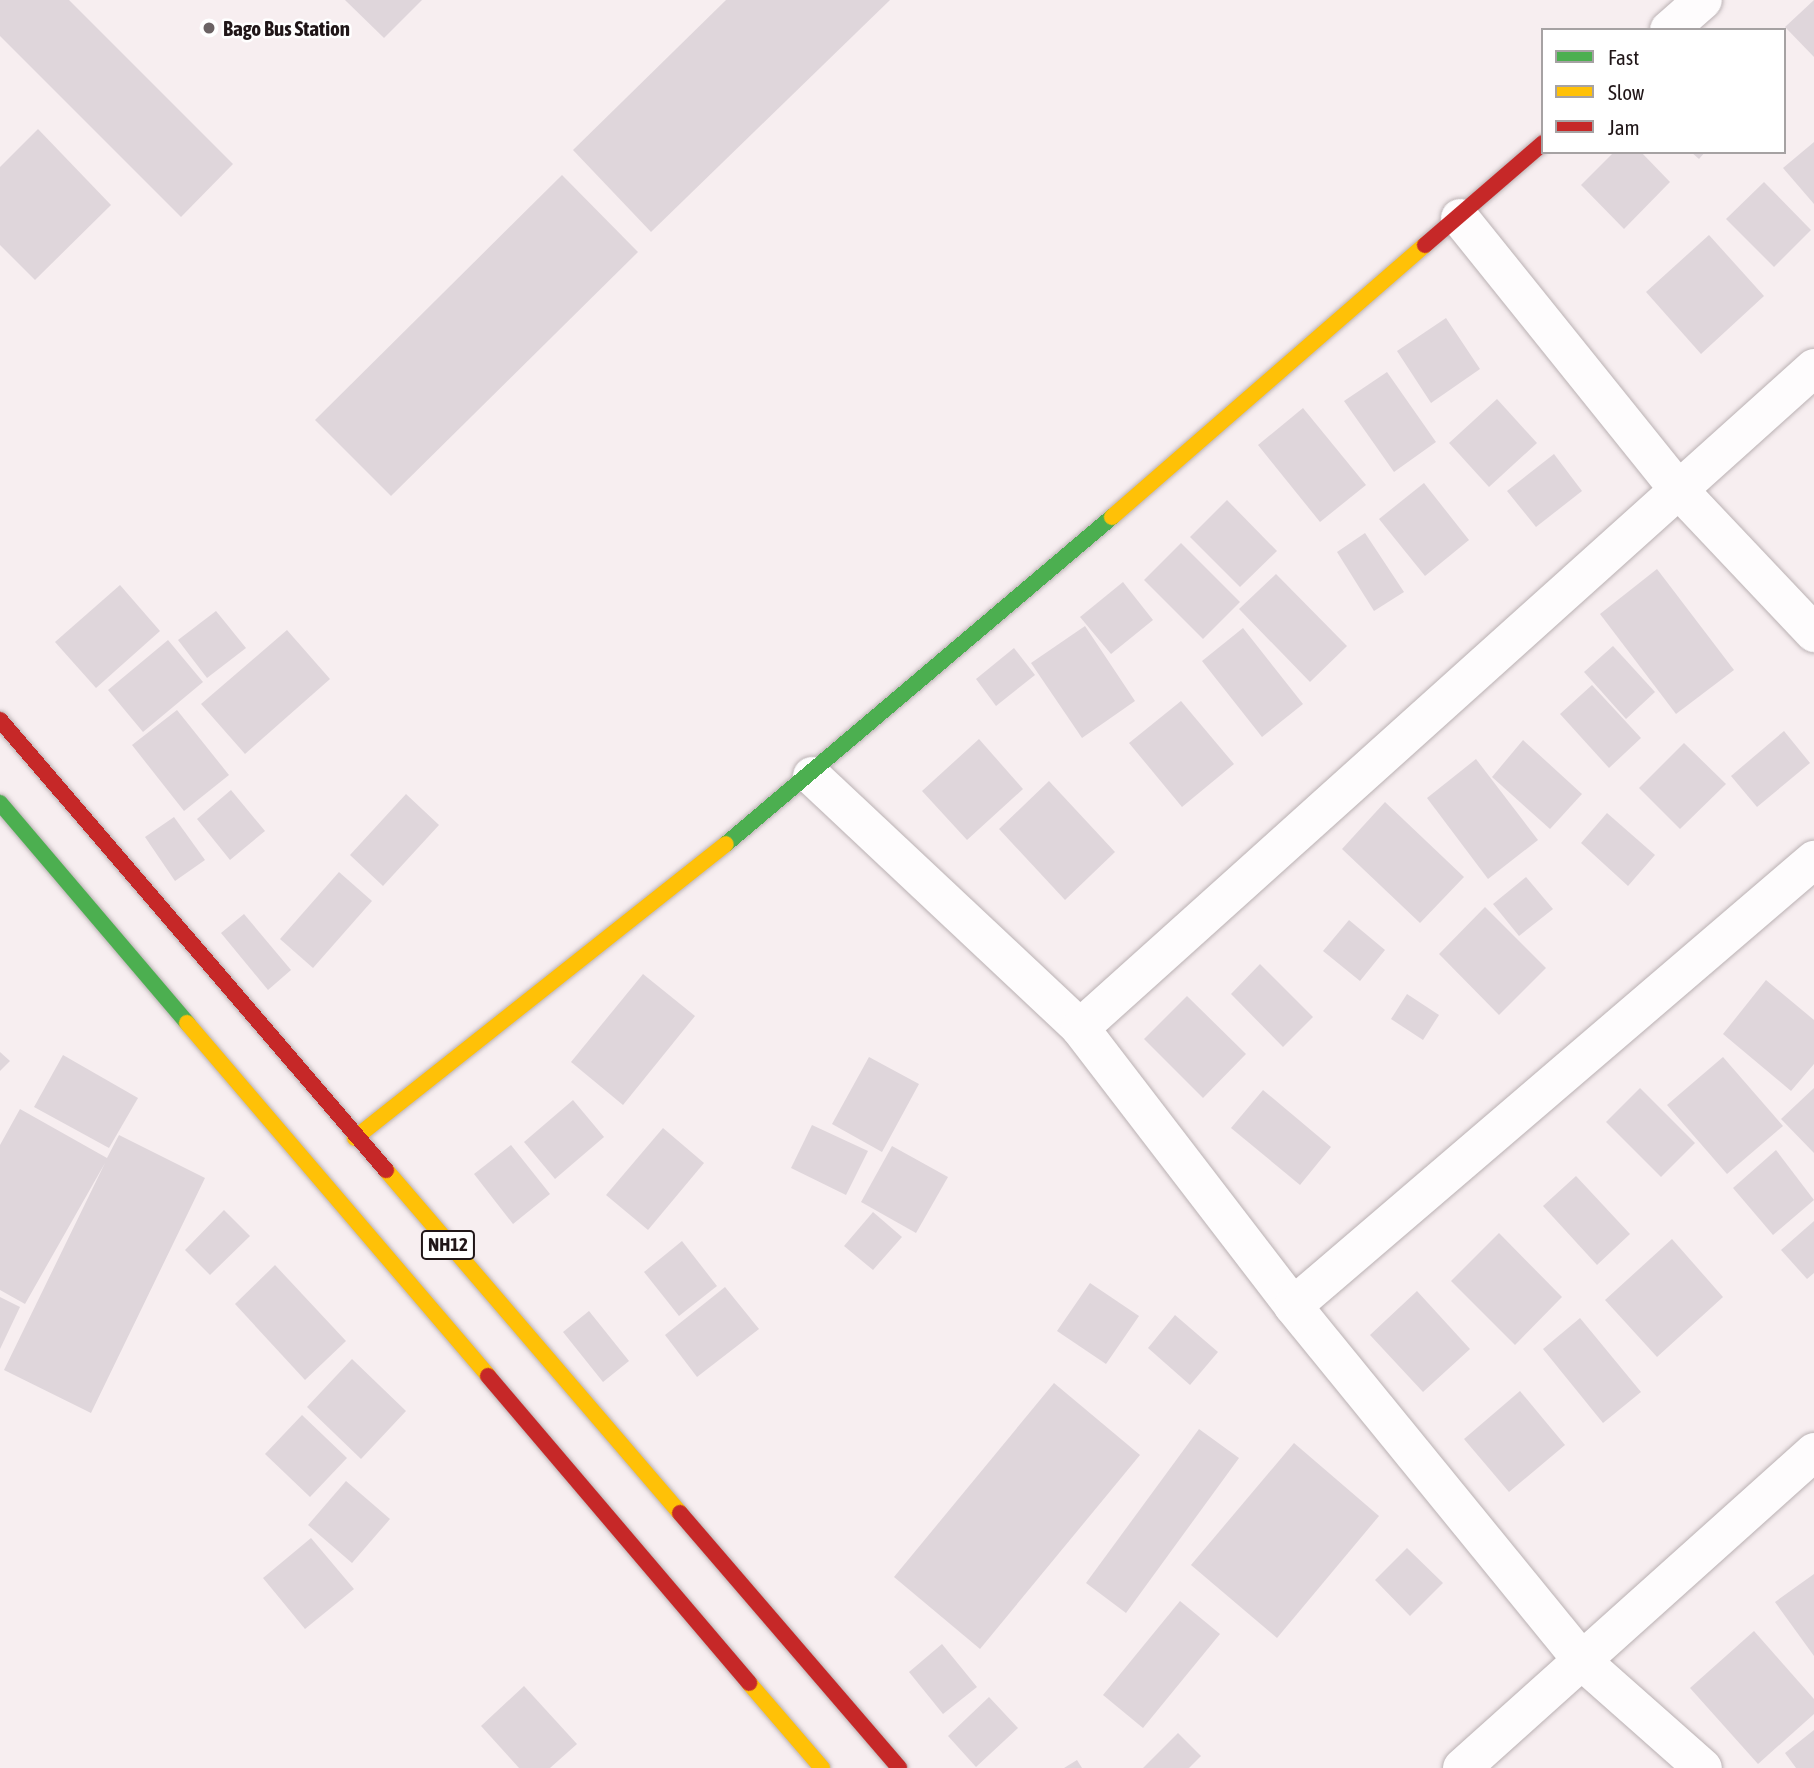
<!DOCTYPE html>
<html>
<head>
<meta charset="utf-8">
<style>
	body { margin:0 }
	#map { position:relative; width:1814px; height:1768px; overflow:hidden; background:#f7eef0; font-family:"Asap Condensed",sans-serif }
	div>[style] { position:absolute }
	.building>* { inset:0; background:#dfd6db }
	.roads { filter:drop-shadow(0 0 2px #bab1b3) drop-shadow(0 0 2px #bab1b3) }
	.street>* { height:38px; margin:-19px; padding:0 19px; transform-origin:19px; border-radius:19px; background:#fefcfd }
	.fast>* { height:16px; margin:-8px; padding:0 8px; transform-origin:8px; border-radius:8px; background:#4caf50 }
	.slow>* { height:16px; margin:-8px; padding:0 8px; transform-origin:8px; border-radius:8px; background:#ffc107 }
	.jam>* { height:16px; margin:-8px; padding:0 8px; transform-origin:8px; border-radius:8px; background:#c62828 }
	.dots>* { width:19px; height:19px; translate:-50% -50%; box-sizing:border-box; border:4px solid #fff; border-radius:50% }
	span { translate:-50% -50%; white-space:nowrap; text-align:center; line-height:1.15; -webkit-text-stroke:5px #fff; paint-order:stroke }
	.shield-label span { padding:2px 5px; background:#fff; border:2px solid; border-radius:5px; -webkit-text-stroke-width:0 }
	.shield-label { font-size:19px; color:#201618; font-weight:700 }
	.poi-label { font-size:21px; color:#201618; font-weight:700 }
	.left { translate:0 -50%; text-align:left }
	.legend { position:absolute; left:1541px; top:28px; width:245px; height:126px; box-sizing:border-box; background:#fff; border:2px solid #a6a2a3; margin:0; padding:9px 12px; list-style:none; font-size:21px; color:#201618 }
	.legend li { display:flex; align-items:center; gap:14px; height:35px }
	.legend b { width:35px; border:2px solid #a6a2a3 }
</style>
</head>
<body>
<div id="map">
	<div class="building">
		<div style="clip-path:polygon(0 0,69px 0,233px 164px,181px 217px,0 36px)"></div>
		<div style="clip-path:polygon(345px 0,422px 0,384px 38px)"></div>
		<div style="clip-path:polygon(726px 0,890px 0,651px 232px,573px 150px)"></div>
		<div style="clip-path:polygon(1814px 0,1814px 57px,1785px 27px)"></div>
		<div style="clip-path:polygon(38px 129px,111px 205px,35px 280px,0 245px,0 167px)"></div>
		<div style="clip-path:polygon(1814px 142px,1814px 204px,1783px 168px)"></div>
		<div style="clip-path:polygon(1614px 152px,1641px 152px,1670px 182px,1624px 229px,1581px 185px)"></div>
		<div style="clip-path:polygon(1691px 152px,1705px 152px,1699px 159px)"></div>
		<div style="clip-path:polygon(562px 175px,638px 252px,391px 496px,315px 420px)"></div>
		<div style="clip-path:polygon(1764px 182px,1811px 230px,1774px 267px,1726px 219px)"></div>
		<div style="clip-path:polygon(1709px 235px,1764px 296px,1701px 354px,1646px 292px)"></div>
		<div style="clip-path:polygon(1446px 318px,1480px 369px,1431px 403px,1397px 351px)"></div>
		<div style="clip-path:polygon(1387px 372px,1436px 442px,1394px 472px,1344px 401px)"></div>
		<div style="clip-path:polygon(1497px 399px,1537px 443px,1489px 487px,1449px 443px)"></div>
		<div style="clip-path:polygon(1303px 408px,1366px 485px,1320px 522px,1258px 445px)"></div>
		<div style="clip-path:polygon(1554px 454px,1582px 491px,1536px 527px,1507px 491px)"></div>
		<div style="clip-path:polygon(1424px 483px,1469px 540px,1425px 576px,1379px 519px)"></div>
		<div style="clip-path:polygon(1227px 500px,1277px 551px,1240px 587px,1190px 537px)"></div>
		<div style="clip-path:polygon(1365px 533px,1404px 592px,1374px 611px,1337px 552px)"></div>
		<div style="clip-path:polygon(1181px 543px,1240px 602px,1203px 639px,1144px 580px)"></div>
		<div style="clip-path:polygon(1657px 569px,1734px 670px,1676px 714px,1600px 614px)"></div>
		<div style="clip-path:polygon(1276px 574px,1347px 646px,1310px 682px,1239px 609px)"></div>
		<div style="clip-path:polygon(1123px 582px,1153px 620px,1111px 654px,1080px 617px)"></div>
		<div style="clip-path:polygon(120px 585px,160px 631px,96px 688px,55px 642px)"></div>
		<div style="clip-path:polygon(216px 611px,246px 648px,207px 678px,178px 640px)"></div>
		<div style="clip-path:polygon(1085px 626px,1135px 701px,1082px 738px,1031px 663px)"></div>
		<div style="clip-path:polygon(1243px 628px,1303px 704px,1262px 737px,1202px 661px)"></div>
		<div style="clip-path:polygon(287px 630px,330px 679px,245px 754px,201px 704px)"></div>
		<div style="clip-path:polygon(168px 640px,203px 682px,143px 732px,108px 690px)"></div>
		<div style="clip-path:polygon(1613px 646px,1655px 692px,1626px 719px,1584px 672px)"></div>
		<div style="clip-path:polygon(1014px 648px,1035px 675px,996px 706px,976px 679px)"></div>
		<div style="clip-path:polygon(1592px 685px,1641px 738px,1609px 768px,1560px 714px)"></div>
		<div style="clip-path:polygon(1181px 701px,1234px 764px,1182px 807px,1129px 743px)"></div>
		<div style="clip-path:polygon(177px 710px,229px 775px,184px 811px,132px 745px)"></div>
		<div style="clip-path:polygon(1784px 731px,1810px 763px,1757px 807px,1731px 776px)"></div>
		<div style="clip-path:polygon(979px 739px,1023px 789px,967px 840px,922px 791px)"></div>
		<div style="clip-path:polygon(1523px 740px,1582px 794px,1550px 829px,1492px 777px)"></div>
		<div style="clip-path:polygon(1684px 743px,1726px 784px,1680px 829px,1639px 788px)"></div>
		<div style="clip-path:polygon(1476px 759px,1538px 840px,1488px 879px,1427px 798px)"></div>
		<div style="clip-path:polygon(1049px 781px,1115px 852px,1065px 900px,999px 829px)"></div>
		<div style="clip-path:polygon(231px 790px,265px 831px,230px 860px,197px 819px)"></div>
		<div style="clip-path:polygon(406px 794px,439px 825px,383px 886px,350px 855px)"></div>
		<div style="clip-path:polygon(1385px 802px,1464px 877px,1420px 923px,1342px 849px)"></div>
		<div style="clip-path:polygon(1607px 813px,1655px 855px,1628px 886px,1581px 843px)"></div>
		<div style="clip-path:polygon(174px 817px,205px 860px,175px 881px,145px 837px)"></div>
		<div style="clip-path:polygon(339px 872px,372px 901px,313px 968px,280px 939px)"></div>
		<div style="clip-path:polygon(1526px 877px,1553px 909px,1519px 936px,1493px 904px)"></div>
		<div style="clip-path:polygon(1485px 907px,1546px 968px,1499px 1015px,1439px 954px)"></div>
		<div style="clip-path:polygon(244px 914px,291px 970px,268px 990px,221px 933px)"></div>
		<div style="clip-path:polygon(1349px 920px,1385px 950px,1360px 981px,1323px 951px)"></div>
		<div style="clip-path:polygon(1260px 964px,1313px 1017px,1283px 1047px,1231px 994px)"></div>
		<div style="clip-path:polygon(643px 974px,695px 1016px,623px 1105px,571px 1062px)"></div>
		<div style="clip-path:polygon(1766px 980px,1814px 1020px,1814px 1064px,1791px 1091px,1723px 1034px)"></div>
		<div style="clip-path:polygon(1407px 994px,1439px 1015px,1423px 1040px,1391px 1019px)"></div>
		<div style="clip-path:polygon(1187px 996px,1246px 1054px,1203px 1098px,1144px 1039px)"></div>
		<div style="clip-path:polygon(0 1052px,10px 1061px,0 1071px)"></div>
		<div style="clip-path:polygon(63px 1055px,138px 1098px,109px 1148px,34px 1107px)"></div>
		<div style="clip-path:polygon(869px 1057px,919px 1084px,882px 1152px,832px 1124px)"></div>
		<div style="clip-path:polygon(1723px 1057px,1783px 1126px,1727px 1174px,1667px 1105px)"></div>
		<div style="clip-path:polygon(1640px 1088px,1695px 1143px,1661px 1177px,1606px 1122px)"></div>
		<div style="clip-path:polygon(1814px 1088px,1814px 1153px,1781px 1119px)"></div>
		<div style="clip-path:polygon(1263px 1090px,1331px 1147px,1300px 1185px,1231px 1128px)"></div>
		<div style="clip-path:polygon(573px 1100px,604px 1137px,555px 1179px,524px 1142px)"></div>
		<div style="clip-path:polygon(20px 1109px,107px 1158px,119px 1135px,205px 1178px,91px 1413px,4px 1370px,105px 1163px,25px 1304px,0 1290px,0 1145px)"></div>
		<div style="clip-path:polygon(812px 1125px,868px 1151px,846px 1195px,791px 1168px)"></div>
		<div style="clip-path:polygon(663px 1128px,704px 1163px,648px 1230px,606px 1195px)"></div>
		<div style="clip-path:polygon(511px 1145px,550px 1194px,513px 1224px,474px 1174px)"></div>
		<div style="clip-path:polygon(892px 1146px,948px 1177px,916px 1233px,861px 1202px)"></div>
		<div style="clip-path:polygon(1776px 1150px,1814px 1200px,1773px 1235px,1733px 1188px)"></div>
		<div style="clip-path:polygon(1576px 1176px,1630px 1234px,1597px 1265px,1543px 1206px)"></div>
		<div style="clip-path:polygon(224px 1210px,250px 1236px,210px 1275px,185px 1250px)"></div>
		<div style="clip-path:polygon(873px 1212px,902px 1237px,873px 1270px,844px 1246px)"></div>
		<div style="clip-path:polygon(1814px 1221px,1814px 1273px,1807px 1279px,1781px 1250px)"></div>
		<div style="clip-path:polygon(1499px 1233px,1562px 1297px,1515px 1345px,1451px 1281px)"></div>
		<div style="clip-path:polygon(1672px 1239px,1723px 1297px,1657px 1357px,1605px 1300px)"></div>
		<div style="clip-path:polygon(682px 1241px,717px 1286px,679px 1316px,644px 1272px)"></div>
		<div style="clip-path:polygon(275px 1265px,346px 1341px,305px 1380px,235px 1304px)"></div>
		<div style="clip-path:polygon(1090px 1283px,1139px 1316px,1106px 1364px,1057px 1331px)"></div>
		<div style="clip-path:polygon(725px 1287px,759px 1329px,697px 1377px,665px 1335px)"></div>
		<div style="clip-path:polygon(1417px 1291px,1470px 1349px,1423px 1392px,1370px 1335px)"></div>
		<div style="clip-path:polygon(0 1297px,20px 1307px,0 1349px)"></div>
		<div style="clip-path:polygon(589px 1311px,629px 1361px,603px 1382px,563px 1332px)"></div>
		<div style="clip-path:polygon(1175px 1315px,1218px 1352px,1190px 1385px,1148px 1348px)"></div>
		<div style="clip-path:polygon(1580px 1318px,1641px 1392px,1603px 1423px,1543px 1349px)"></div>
		<div style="clip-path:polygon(352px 1359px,406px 1411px,361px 1459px,307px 1407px)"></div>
		<div style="clip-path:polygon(1054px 1383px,1140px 1455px,980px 1649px,894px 1577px)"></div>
		<div style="clip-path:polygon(1520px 1391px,1565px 1445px,1509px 1492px,1464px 1439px)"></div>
		<div style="clip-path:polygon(302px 1415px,347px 1458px,310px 1497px,265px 1454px)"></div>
		<div style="clip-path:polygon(1199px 1429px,1239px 1458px,1126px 1613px,1086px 1583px)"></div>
		<div style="clip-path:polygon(1294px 1443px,1379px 1516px,1277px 1638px,1191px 1565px)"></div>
		<div style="clip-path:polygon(346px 1481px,390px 1519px,352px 1563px,308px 1525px)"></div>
		<div style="clip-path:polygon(311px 1538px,354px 1589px,305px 1629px,263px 1578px)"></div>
		<div style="clip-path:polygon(1407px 1548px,1443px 1583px,1410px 1616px,1375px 1580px)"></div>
		<div style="clip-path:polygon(1814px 1574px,1814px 1656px,1775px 1602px)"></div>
		<div style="clip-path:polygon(1180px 1601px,1220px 1634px,1143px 1728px,1103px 1695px)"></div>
		<div style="clip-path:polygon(1754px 1631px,1814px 1699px,1814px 1714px,1758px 1764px,1690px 1688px)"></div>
		<div style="clip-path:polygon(942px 1644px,977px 1687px,943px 1714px,909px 1672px)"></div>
		<div style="clip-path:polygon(524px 1686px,577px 1744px,550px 1768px,519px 1768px,481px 1726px)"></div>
		<div style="clip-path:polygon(989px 1697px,1018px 1728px,976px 1767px,948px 1736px)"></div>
		<div style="clip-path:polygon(1814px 1730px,1814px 1768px,1796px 1768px,1785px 1753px)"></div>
		<div style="clip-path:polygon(1178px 1733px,1201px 1756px,1189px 1768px,1143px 1768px)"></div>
		<div style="clip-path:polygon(1077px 1760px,1082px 1768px,1064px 1768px)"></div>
	</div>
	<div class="roads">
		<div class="street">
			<div style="left:1669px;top:30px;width:45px;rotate:-41.4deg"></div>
			<div style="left:1460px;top:218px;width:349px;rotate:51.2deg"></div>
			<div style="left:1679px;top:490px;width:197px;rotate:46.6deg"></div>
			<div style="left:812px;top:776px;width:368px;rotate:43.2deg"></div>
			<div style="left:1080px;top:1028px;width:350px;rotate:52.5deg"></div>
			<div style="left:1293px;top:1306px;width:459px;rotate:50.8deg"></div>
			<div style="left:1583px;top:1662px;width:160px;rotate:41.5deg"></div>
			<div style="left:1080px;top:1028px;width:987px;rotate:-41.96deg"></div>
			<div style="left:1293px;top:1306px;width:686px;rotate:-40.57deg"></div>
			<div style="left:1462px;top:1768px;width:473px;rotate:-41.9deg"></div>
		</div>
		<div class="fast">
			<div style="left:0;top:803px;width:289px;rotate:49.6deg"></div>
			<div style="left:726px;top:844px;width:506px;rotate:-40.27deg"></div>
		</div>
		<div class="slow">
			<div style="left:1112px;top:517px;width:415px;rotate:-41deg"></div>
			<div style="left:187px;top:1023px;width:464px;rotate:49.5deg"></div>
			<div style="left:355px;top:1138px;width:473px;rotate:-38.4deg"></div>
			<div style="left:386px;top:1170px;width:452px;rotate:49.4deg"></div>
			<div style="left:749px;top:1683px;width:112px;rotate:49.3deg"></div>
		</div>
		<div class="jam">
			<div style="left:1425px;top:245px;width:156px;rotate:-40.8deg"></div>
			<div style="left:0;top:720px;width:593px;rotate:49.38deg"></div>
			<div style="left:488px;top:1376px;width:403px;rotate:49.6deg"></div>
			<div style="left:680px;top:1513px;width:336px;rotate:49.3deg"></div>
		</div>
	</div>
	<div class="dots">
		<div style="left:209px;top:28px;background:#6b6264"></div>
	</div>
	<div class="shield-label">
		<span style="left:448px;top:1245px">NH12</span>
	</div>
	<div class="poi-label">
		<span class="left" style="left:223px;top:28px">Bago Bus Station</span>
	</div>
	<ul class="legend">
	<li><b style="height:9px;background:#4caf50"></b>Fast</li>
	<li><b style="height:9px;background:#ffc107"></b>Slow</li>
	<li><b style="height:9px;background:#c62828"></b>Jam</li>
	</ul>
</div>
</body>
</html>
